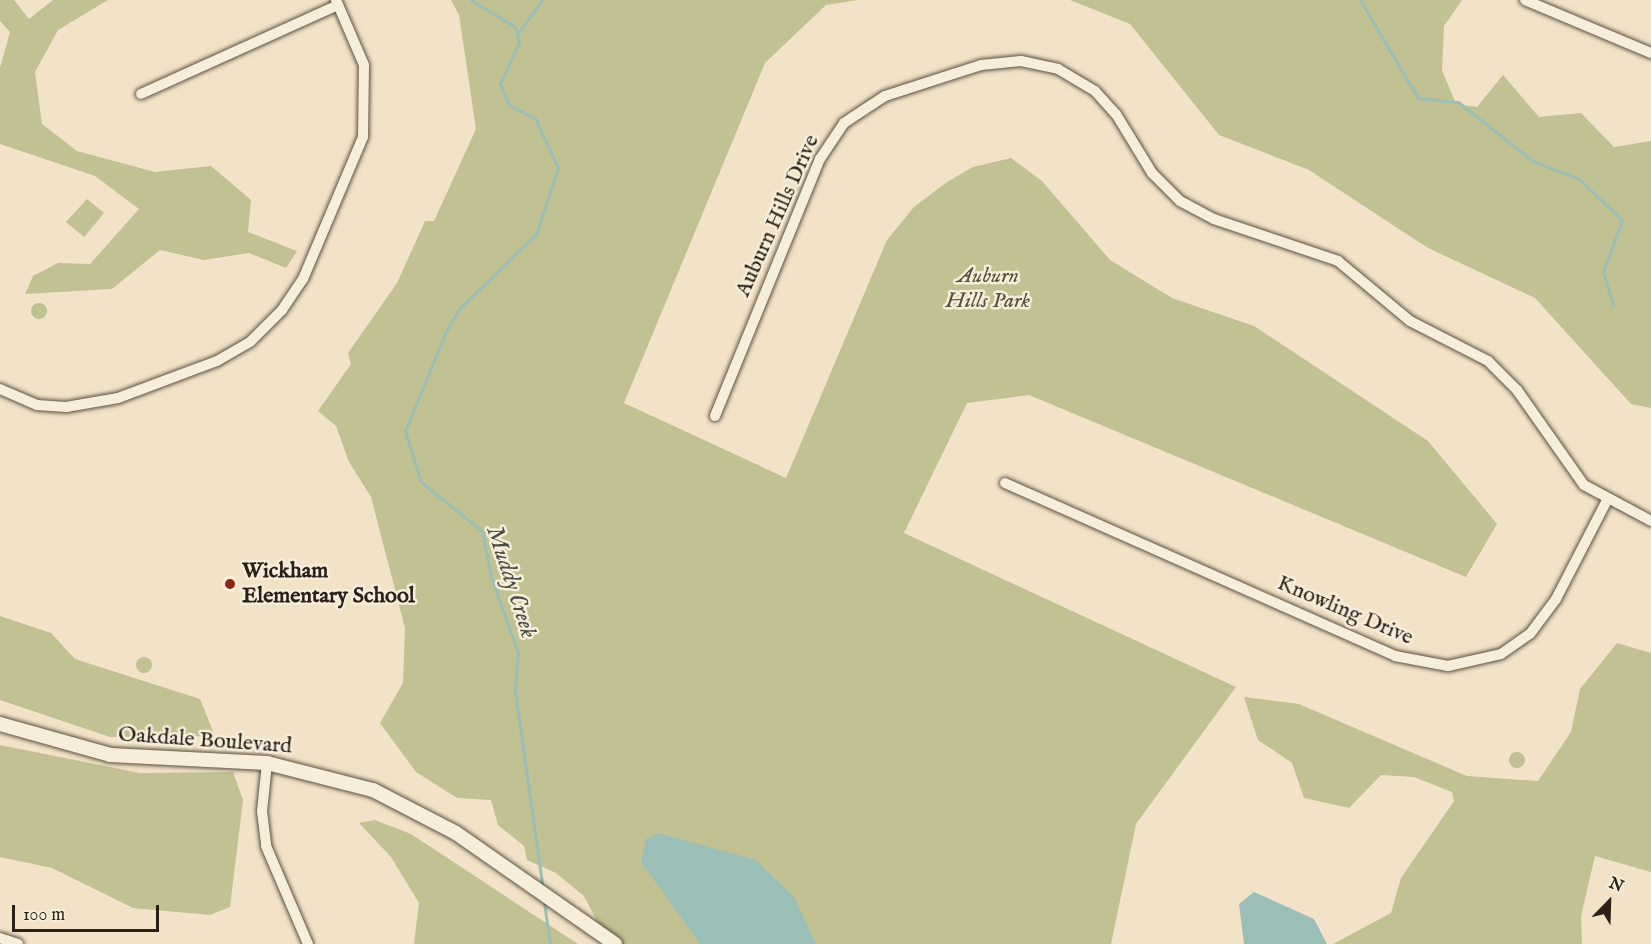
<!DOCTYPE html>
<html>
<head>
<meta charset="utf-8">
<style>
	body { margin:0 }
	#map { position:relative; width:1651px; height:944px; overflow:hidden; background:#f2e3c8; font-family:"IM FELL English",serif }
	div>[style] { position:absolute }
	.green>* { inset:0; background:#c1c192 }
	.round { border-radius:50% }
	.water>* { inset:0; background:#9bbeb7 }
	.stream>* { height:3px; margin:-1.5px; padding:0 1.5px; transform-origin:1.5px; border-radius:1.5px; background:#9bbeb7 }
	.roads { filter:drop-shadow(0 0 2px #5c5143) drop-shadow(0 0 2px #5c5143) }
	.minor>* { height:10px; margin:-5px; padding:0 5px; transform-origin:5px; border-radius:5px; background:#f7eddb }
	.secondary>* { height:14px; margin:-7px; padding:0 7px; transform-origin:7px; border-radius:7px; background:#f7eddb }
	.dots>* { width:16px; height:16px; translate:-50% -50%; box-sizing:border-box; border:3px solid #f7eddb; border-radius:50% }
	span { translate:-50% -50%; white-space:nowrap; text-align:center; line-height:1.15; -webkit-text-stroke:5px #f7eddb; paint-order:stroke }
	.street-label { font-size:22px; color:#2a2017 }
	.park-label { font-size:22px; color:#57503c; font-style:italic }
	.poi-label { font-size:22px; color:#2a2017; font-weight:700 }
	.left { translate:0 -50%; text-align:left }
	.water-label { font-size:24px; color:#4c4f47; font-style:italic }
	.north { position:absolute; left:1579px; top:872px; width:60px; height:60px; -webkit-text-stroke:4px #f7eddb; paint-order:stroke; rotate:23deg; font-size:16px; font-weight:700; line-height:24px; text-align:center; color:#2a2017 }
	.north::after { content:''; display:block; margin:auto; width:21px; height:27px; background:#2a2017; clip-path:polygon(50% 0,100% 100%,50% 72%,0 100%) }
	.scale { position:absolute; left:12px; top:905px; width:147px; height:27px; box-sizing:border-box; border:3px solid #2a2017; border-top:0; padding-left:8px; font-size:18px; line-height:21px; white-space:nowrap; color:#2a2017; -webkit-text-stroke:4px #f7eddb; paint-order:stroke }
</style>
</head>
<body>
<div id="map">
	<div class="green">
		<div style="clip-path:polygon(0 0,14px 0,29px 19px,53px 0,108px 0,58px 30px,35px 72px,42px 124px,77px 151px,155px 172px,211px 166px,251px 200px,248px 232px,297px 251px,286px 268px,249px 253px,204px 260px,160px 250px,112px 289px,25px 294px,33px 276px,58px 263px,90px 264px,139px 209px,95px 176px,0 144px,0 68px,10px 32px,0 21px)"></div>
		<div style="clip-path:polygon(451px 0,858px 0,826px 5px,765px 63px,624px 403px,786px 478px,887px 240px,914px 207px,947px 182px,973px 167px,1011px 158px,1042px 181px,1110px 260px,1172px 298px,1254px 326px,1428px 441px,1497px 524px,1466px 577px,1029px 395px,967px 403px,904px 533px,1236px 687px,1136px 824px,1111px 944px,609px 944px,584px 896px,556px 873px,527px 860px,524px 846px,498px 825px,491px 800px,457px 798px,416px 772px,380px 723px,403px 683px,405px 628px,371px 497px,349px 462px,336px 426px,318px 411px,351px 364px,348px 353px,397px 283px,425px 221px,434px 221px,476px 129px,459px 15px)"></div>
		<div style="clip-path:polygon(1070px 0,1462px 0,1444px 26px,1442px 70px,1456px 104px,1477px 107px,1503px 75px,1539px 117px,1581px 113px,1614px 147px,1651px 141px,1651px 408px,1631px 404px,1535px 298px,1428px 248px,1309px 170px,1219px 135px,1130px 24px)"></div>
		<div style="clip-path:polygon(87px 199px,104px 213px,84px 237px,66px 222px)"></div>
		<div class="round" style="left:31px;top:303px;width:16px;height:16px"></div>
		<div style="clip-path:polygon(0 616px,51px 633px,75px 659px,200px 699px,215px 736px,110px 737px,0 700px)"></div>
		<div style="clip-path:polygon(1617px 643px,1651px 653px,1651px 872px,1595px 856px,1581px 916px,1582px 944px,1333px 944px,1391px 913px,1401px 878px,1454px 801px,1452px 792px,1414px 777px,1381px 775px,1349px 808px,1304px 798px,1292px 763px,1258px 740px,1244px 697px,1299px 704px,1467px 776px,1538px 781px,1571px 732px,1580px 689px)"></div>
		<div class="round" style="left:136px;top:657px;width:16px;height:16px"></div>
		<div style="clip-path:polygon(0 745px,140px 773px,233px 772px,243px 800px,230px 907px,210px 915px,133px 908px,52px 868px,0 857px)"></div>
		<div class="round" style="left:1509px;top:752px;width:16px;height:16px"></div>
		<div style="clip-path:polygon(375px 820px,411px 834px,578px 944px,414px 944px,419px 903px,391px 857px,359px 823px)"></div>
	</div>
	<div class="water">
		<div style="clip-path:polygon(659px 833px,756px 860px,794px 897px,816px 944px,700px 944px,641px 862px,646px 839px)"></div>
		<div style="clip-path:polygon(1254px 892px,1314px 919px,1327px 944px,1244px 944px,1239px 904px)"></div>
	</div>
	<div class="stream">
		<div style="left:471px;top:0;width:52px;rotate:31.5deg"></div>
		<div style="left:515px;top:27px;width:16px;rotate:75deg"></div>
		<div style="left:519px;top:42px;width:46px;rotate:114.3deg"></div>
		<div style="left:500px;top:84px;width:23px;rotate:67deg"></div>
		<div style="left:509px;top:105px;width:29px;rotate:27deg"></div>
		<div style="left:535px;top:118px;width:55px;rotate:65.3deg"></div>
		<div style="left:558px;top:168px;width:70px;rotate:108.4deg"></div>
		<div style="left:536px;top:234px;width:107px;rotate:135.8deg"></div>
		<div style="left:459px;top:309px;width:23px;rotate:121deg"></div>
		<div style="left:447px;top:329px;width:110px;rotate:112.4deg"></div>
		<div style="left:405px;top:431px;width:53px;rotate:72.6deg"></div>
		<div style="left:421px;top:482px;width:78px;rotate:38.8deg"></div>
		<div style="left:482px;top:531px;width:47px;rotate:78.9deg"></div>
		<div style="left:491px;top:577px;width:81px;rotate:70.4deg"></div>
		<div style="left:518px;top:653px;width:38px;rotate:95deg"></div>
		<div style="left:515px;top:691px;width:200px;rotate:82deg"></div>
		<div style="left:1360px;top:0;width:114px;rotate:59.4deg"></div>
		<div style="left:1418px;top:98px;width:40px;rotate:5.7deg"></div>
		<div style="left:1458px;top:102px;width:95px;rotate:38.2deg"></div>
		<div style="left:1533px;top:161px;width:49px;rotate:21.4deg"></div>
		<div style="left:1579px;top:179px;width:59px;rotate:43.6deg"></div>
		<div style="left:1622px;top:220px;width:55px;rotate:110.1deg"></div>
		<div style="left:1603px;top:272px;width:34px;rotate:73deg"></div>
		<div style="left:517px;top:35px;width:43px;rotate:-54.5deg"></div>
		<div style="left:544px;top:902px;width:42px;rotate:81.9deg"></div>
	</div>
	<div class="roads">
		<div class="minor">
			<div style="left:1525px;top:0;width:137px;rotate:22.8deg"></div>
			<div style="left:141px;top:94px;width:216px;rotate:-24.3deg"></div>
			<div style="left:0;top:389px;width:40px;rotate:23.4deg"></div>
			<div style="left:37px;top:405px;width:29px;rotate:4deg"></div>
			<div style="left:66px;top:407px;width:53px;rotate:-9.8deg"></div>
			<div style="left:118px;top:398px;width:106px;rotate:-20.5deg"></div>
			<div style="left:217px;top:361px;width:38px;rotate:-30deg"></div>
			<div style="left:250px;top:342px;width:45px;rotate:-45deg"></div>
			<div style="left:282px;top:310px;width:37px;rotate:-56deg"></div>
			<div style="left:303px;top:279px;width:154px;rotate:-67.1deg"></div>
			<div style="left:363px;top:137px;width:72px;rotate:-89.2deg"></div>
			<div style="left:364px;top:65px;width:71px;rotate:-113.3deg"></div>
			<div style="left:715px;top:416px;width:278px;rotate:-67.8deg"></div>
			<div style="left:820px;top:159px;width:43px;rotate:-56.3deg"></div>
			<div style="left:844px;top:123px;width:49px;rotate:-33.4deg"></div>
			<div style="left:885px;top:96px;width:101px;rotate:-17.9deg"></div>
			<div style="left:981px;top:65px;width:40px;rotate:-5.7deg"></div>
			<div style="left:1021px;top:61px;width:38px;rotate:12deg"></div>
			<div style="left:1058px;top:69px;width:43px;rotate:30.7deg"></div>
			<div style="left:1095px;top:91px;width:31px;rotate:48deg"></div>
			<div style="left:1116px;top:114px;width:69px;rotate:58.6deg"></div>
			<div style="left:1152px;top:173px;width:40px;rotate:45deg"></div>
			<div style="left:1180px;top:201px;width:38px;rotate:28deg"></div>
			<div style="left:1214px;top:219px;width:131px;rotate:18.7deg"></div>
			<div style="left:1338px;top:261px;width:94px;rotate:39.8deg"></div>
			<div style="left:1410px;top:321px;width:88px;rotate:27.1deg"></div>
			<div style="left:1488px;top:361px;width:41px;rotate:45deg"></div>
			<div style="left:1517px;top:390px;width:116px;rotate:54.8deg"></div>
			<div style="left:1584px;top:485px;width:76px;rotate:28.2deg"></div>
			<div style="left:1005px;top:483px;width:427px;rotate:23.9deg"></div>
			<div style="left:1395px;top:656px;width:54px;rotate:10.7deg"></div>
			<div style="left:1448px;top:666px;width:54px;rotate:-12.8deg"></div>
			<div style="left:1501px;top:654px;width:35px;rotate:-35deg"></div>
			<div style="left:1530px;top:634px;width:44px;rotate:-53.4deg"></div>
			<div style="left:1556px;top:599px;width:111px;rotate:-62.7deg"></div>
			<div style="left:267px;top:763px;width:48px;rotate:95.9deg"></div>
			<div style="left:262px;top:811px;width:35px;rotate:83deg"></div>
			<div style="left:266px;top:846px;width:107px;rotate:66.8deg"></div>
			<div style="left:0;top:938px;width:19px;rotate:18deg"></div>
		</div>
		<div class="secondary">
			<div style="left:0;top:724px;width:114px;rotate:15.7deg"></div>
			<div style="left:110px;top:755px;width:157px;rotate:2.9deg"></div>
			<div style="left:267px;top:763px;width:109px;rotate:14.3deg"></div>
			<div style="left:373px;top:790px;width:93px;rotate:27.4deg"></div>
			<div style="left:456px;top:833px;width:194px;rotate:34.9deg"></div>
		</div>
	</div>
	<div class="dots">
		<div style="left:230px;top:584px;background:#8f2418"></div>
	</div>
	<div class="street-label">
		<span style="left:778px;top:216px;rotate:-66deg">Auburn Hills Drive</span>
		<span style="left:1345px;top:611px;rotate:23deg">Knowling Drive</span>
		<span style="left:205px;top:741px;rotate:4deg">Oakdale Boulevard</span>
	</div>
	<div class="park-label">
		<span style="left:988px;top:289px">Auburn<br>Hills Park</span>
	</div>
	<div class="poi-label">
		<span class="left" style="left:242px;top:584px">Wickham<br>Elementary School</span>
	</div>
	<div class="water-label">
		<span style="left:511px;top:582px;rotate:72deg">Muddy Creek</span>
	</div>
	<div class="north">N</div>
	<div class="scale">100 m</div>
</div>
</body>
</html>
